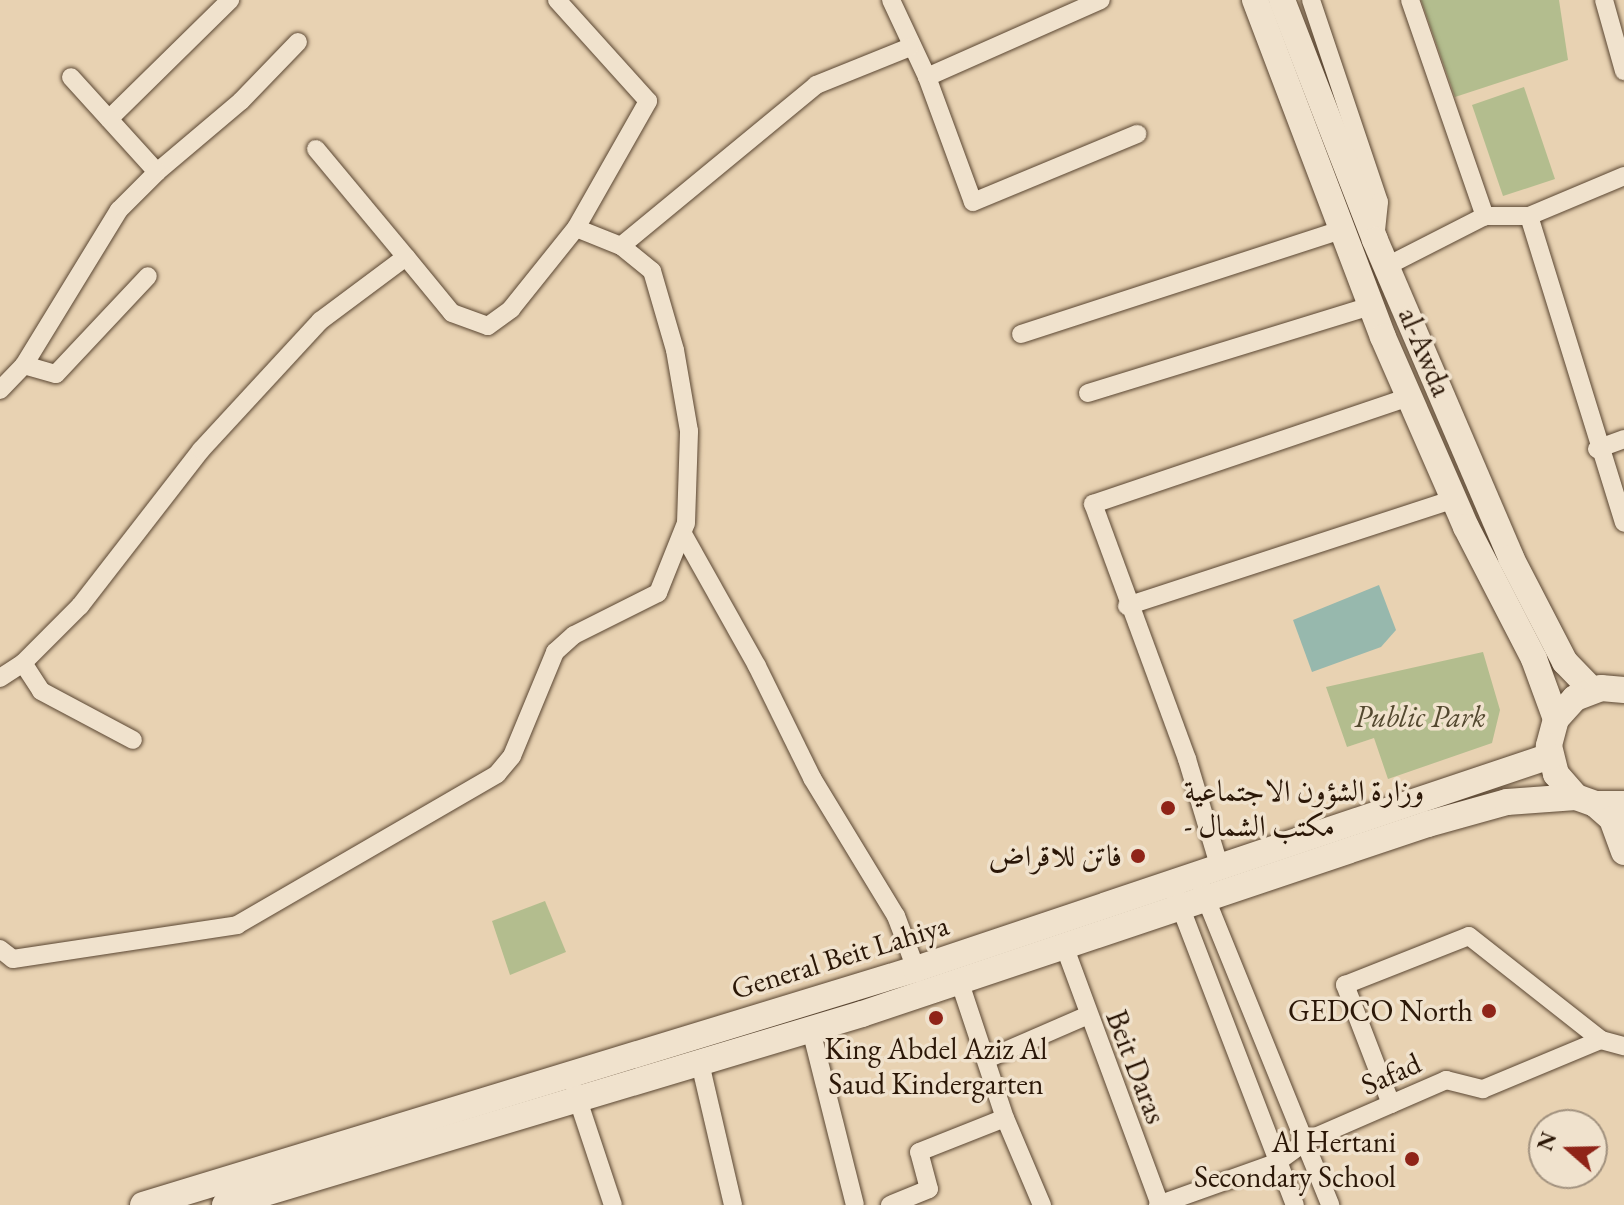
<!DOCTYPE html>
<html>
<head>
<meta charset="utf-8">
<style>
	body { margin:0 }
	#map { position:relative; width:1624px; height:1205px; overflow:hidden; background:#e8d2b2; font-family:"EB Garamond",Amiri,serif }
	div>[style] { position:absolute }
	.green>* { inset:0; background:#b3bd8e }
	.water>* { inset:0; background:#97b8ad }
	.roads { filter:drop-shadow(0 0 2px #5a4632) drop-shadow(0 0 2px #5a4632) }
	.minor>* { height:18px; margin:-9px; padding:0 9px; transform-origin:9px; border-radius:9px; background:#f0e2cd }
	.secondary>* { height:26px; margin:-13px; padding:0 13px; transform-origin:13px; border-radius:13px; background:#f0e2cd }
	.dots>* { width:22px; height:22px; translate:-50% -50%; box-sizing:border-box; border:4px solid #f0e2cd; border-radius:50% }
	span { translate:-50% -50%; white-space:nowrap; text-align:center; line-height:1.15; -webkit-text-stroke:7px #f0e2cd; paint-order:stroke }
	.street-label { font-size:30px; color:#2b1707 }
	.park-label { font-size:30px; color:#544930; font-style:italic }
	.poi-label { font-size:30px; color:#2b1707 }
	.left { translate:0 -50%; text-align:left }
	.right { translate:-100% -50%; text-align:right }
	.north { position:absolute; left:1528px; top:1109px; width:80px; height:80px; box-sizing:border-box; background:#f0e2cd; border:2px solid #a1917e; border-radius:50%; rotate:290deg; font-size:22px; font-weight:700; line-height:32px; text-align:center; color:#2b1707 }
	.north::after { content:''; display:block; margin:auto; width:28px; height:36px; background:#8f2418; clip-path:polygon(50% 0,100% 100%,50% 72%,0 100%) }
</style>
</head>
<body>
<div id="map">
	<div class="green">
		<div style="clip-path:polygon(1421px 0,1559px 0,1568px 60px,1455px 97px)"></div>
		<div style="clip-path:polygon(1524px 87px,1555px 179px,1503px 196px,1472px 105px)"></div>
		<div style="clip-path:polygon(1483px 652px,1500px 710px,1492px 743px,1388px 779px,1374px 738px,1347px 747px,1326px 687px)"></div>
		<div style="clip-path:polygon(545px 901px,566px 952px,510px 975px,492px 921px)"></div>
	</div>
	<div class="water">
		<div style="clip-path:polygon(1379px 585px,1396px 630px,1381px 647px,1312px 672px,1293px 620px)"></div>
	</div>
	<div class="roads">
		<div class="minor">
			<div style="left:891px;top:0;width:85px;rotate:64.9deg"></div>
			<div style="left:927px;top:77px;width:133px;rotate:69.8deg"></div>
			<div style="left:973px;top:202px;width:178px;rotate:-22.5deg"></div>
			<div style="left:1311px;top:0;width:213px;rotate:71.4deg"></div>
			<div style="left:1379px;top:202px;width:31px;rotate:96deg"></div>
			<div style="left:1410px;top:0;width:229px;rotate:70.9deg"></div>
			<div style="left:1604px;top:0;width:74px;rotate:74.3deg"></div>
			<div style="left:927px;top:77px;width:190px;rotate:-23.9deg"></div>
			<div style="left:109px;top:119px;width:170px;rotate:-44.5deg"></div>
			<div style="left:316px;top:149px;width:141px;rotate:50.2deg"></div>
			<div style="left:157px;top:172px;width:110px;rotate:-40.2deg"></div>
			<div style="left:241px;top:101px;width:82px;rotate:-46deg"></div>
			<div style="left:1529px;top:216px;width:321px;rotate:72.8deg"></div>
			<div style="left:576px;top:228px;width:48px;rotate:21.8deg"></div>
			<div style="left:621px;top:246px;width:253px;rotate:-39.5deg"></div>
			<div style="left:816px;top:85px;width:101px;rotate:-22deg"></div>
			<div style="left:1387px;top:266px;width:110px;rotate:-27deg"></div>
			<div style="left:1485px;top:216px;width:44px"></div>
			<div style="left:1529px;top:216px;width:103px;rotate:-22.8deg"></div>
			<div style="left:1021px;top:334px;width:340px;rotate:-18deg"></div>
			<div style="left:24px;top:365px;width:182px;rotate:-58.5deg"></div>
			<div style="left:119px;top:210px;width:54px;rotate:-45deg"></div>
			<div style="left:157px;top:172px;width:128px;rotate:-132.2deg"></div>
			<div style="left:0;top:390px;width:35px;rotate:-46deg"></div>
			<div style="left:24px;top:365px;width:33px;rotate:16deg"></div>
			<div style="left:56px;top:374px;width:134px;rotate:-46.8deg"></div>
			<div style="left:1088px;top:393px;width:296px;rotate:-17.1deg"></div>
			<div style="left:1597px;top:449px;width:29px;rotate:-20deg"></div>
			<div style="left:683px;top:534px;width:151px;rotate:60.7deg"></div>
			<div style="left:757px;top:666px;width:125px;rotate:63.8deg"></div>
			<div style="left:812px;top:778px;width:162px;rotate:58.7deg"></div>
			<div style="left:896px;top:916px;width:57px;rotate:69.3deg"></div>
			<div style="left:1127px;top:606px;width:344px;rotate:-18.1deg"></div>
			<div style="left:23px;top:663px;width:33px;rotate:57deg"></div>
			<div style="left:41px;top:691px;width:104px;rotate:28deg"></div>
			<div style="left:0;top:678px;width:27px;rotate:-33deg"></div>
			<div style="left:23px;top:663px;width:81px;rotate:-45deg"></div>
			<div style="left:80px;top:606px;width:197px;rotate:-52.2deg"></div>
			<div style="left:201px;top:450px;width:176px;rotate:-47.3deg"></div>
			<div style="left:320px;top:321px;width:107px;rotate:-36.7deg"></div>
			<div style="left:406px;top:257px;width:72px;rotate:50.6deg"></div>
			<div style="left:452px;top:313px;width:38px;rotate:20deg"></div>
			<div style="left:488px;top:326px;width:29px;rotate:-36deg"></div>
			<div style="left:511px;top:309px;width:104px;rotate:-51.3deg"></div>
			<div style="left:576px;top:228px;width:146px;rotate:-60.4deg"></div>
			<div style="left:648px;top:101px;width:136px;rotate:-132deg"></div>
			<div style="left:1219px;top:865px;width:111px;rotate:-106.8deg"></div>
			<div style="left:1187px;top:759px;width:272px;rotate:-110.2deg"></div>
			<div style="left:1093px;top:504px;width:334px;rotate:-18.7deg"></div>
			<div style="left:1202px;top:889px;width:341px;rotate:67.9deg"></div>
			<div style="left:1177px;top:898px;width:329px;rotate:69deg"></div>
			<div style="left:1065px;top:948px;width:274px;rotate:69.7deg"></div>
			<div style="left:0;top:949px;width:16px;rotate:38deg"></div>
			<div style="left:13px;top:959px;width:227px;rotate:-8.6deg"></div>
			<div style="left:237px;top:925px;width:301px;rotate:-30.1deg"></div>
			<div style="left:497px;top:774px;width:23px;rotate:-50deg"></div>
			<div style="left:512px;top:756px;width:113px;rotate:-67.5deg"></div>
			<div style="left:555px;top:652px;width:25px;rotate:-42deg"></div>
			<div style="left:574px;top:635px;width:94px;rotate:-26.6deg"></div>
			<div style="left:658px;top:593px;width:75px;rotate:-68.2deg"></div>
			<div style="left:686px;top:523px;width:92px;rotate:-88.1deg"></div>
			<div style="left:689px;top:431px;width:82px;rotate:-99.8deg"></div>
			<div style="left:675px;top:350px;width:82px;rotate:-106.2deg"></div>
			<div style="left:652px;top:271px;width:40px;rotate:-141deg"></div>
			<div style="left:960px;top:983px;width:142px;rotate:71.6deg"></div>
			<div style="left:1005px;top:1118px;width:95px;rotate:67deg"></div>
			<div style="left:811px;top:1030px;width:180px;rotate:75.9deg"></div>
			<div style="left:987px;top:1059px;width:108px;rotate:-23.5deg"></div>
			<div style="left:700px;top:1063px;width:146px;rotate:76.9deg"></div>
			<div style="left:575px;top:1091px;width:120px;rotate:71.6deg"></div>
			<div style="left:1391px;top:1104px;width:128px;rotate:-111.1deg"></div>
			<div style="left:1345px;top:985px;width:133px;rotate:-21.6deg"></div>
			<div style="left:1469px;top:936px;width:168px;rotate:38.2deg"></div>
			<div style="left:890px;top:1205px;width:42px;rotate:-22.3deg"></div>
			<div style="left:929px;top:1189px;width:38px;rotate:-105deg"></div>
			<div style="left:919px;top:1152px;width:92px;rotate:-21.6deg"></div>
			<div style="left:1158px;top:1205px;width:125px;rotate:-19.6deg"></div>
			<div style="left:1276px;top:1163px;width:37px;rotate:-36deg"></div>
			<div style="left:1306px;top:1141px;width:153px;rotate:-23.5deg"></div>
			<div style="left:1446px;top:1080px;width:38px;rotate:14deg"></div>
			<div style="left:1483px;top:1089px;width:128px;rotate:-22.6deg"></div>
			<div style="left:1601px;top:1040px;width:24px;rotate:15deg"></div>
		</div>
		<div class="secondary">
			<div style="left:1255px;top:0;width:360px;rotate:69.2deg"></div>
			<div style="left:1383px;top:337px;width:207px;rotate:66.4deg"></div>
			<div style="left:1466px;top:527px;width:148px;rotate:62.7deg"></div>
			<div style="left:1534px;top:659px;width:64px;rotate:69.9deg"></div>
			<div style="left:1282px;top:0;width:257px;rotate:68.8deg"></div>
			<div style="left:1375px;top:240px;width:346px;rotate:66.8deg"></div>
			<div style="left:1511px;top:558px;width:117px;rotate:62.6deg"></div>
			<div style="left:1565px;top:662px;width:39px;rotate:46deg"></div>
			<div style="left:1624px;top:690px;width:23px;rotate:-175deg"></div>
			<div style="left:1601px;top:688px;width:28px;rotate:159deg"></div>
			<div style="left:1575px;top:698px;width:28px;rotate:132deg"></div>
			<div style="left:1556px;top:719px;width:28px;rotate:105deg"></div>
			<div style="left:1549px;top:746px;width:29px;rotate:76deg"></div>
			<div style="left:1556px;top:774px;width:30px;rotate:49deg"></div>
			<div style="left:1576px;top:797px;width:20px;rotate:20deg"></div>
			<div style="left:1595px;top:804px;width:29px"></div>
			<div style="left:1595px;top:804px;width:23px;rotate:41deg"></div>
			<div style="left:1612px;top:819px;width:35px;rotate:70deg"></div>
			<div style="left:143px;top:1205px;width:808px;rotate:-16.98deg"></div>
			<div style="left:916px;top:969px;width:669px;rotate:-18.57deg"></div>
			<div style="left:225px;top:1205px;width:665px;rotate:-16.69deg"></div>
			<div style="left:862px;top:1014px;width:597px;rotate:-18.56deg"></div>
			<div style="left:1428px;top:824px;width:82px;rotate:-15.6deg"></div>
			<div style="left:1507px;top:802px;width:69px;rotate:-4.1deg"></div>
		</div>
	</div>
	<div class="dots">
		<div style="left:1168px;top:808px;background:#8f2418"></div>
		<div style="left:1138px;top:856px;background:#8f2418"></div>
		<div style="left:1489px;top:1011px;background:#8f2418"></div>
		<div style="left:936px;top:1018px;background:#8f2418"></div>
		<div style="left:1412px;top:1159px;background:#8f2418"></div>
	</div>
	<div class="street-label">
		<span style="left:1425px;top:352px;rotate:67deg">al-Awda</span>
		<span style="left:840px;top:957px;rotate:-17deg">General Beit Lahiya</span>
		<span style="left:1136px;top:1067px;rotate:69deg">Beit Daras</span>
		<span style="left:1391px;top:1074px;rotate:-24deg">Safad</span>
	</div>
	<div class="park-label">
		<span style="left:1420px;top:717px">Public Park</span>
	</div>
	<div class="poi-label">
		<span class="left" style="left:1184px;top:808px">وزارة الشؤون الاجتماعية<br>- مكتب الشمال</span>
		<span class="right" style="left:1122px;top:856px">فاتن للاقراض</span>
		<span class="right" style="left:1473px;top:1011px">GEDCO North</span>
		<span style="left:936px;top:1066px">King Abdel Aziz Al<br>Saud Kindergarten</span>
		<span class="right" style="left:1396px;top:1159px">Al Hertani<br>Secondary School</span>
	</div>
	<div class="north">N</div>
</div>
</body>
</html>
